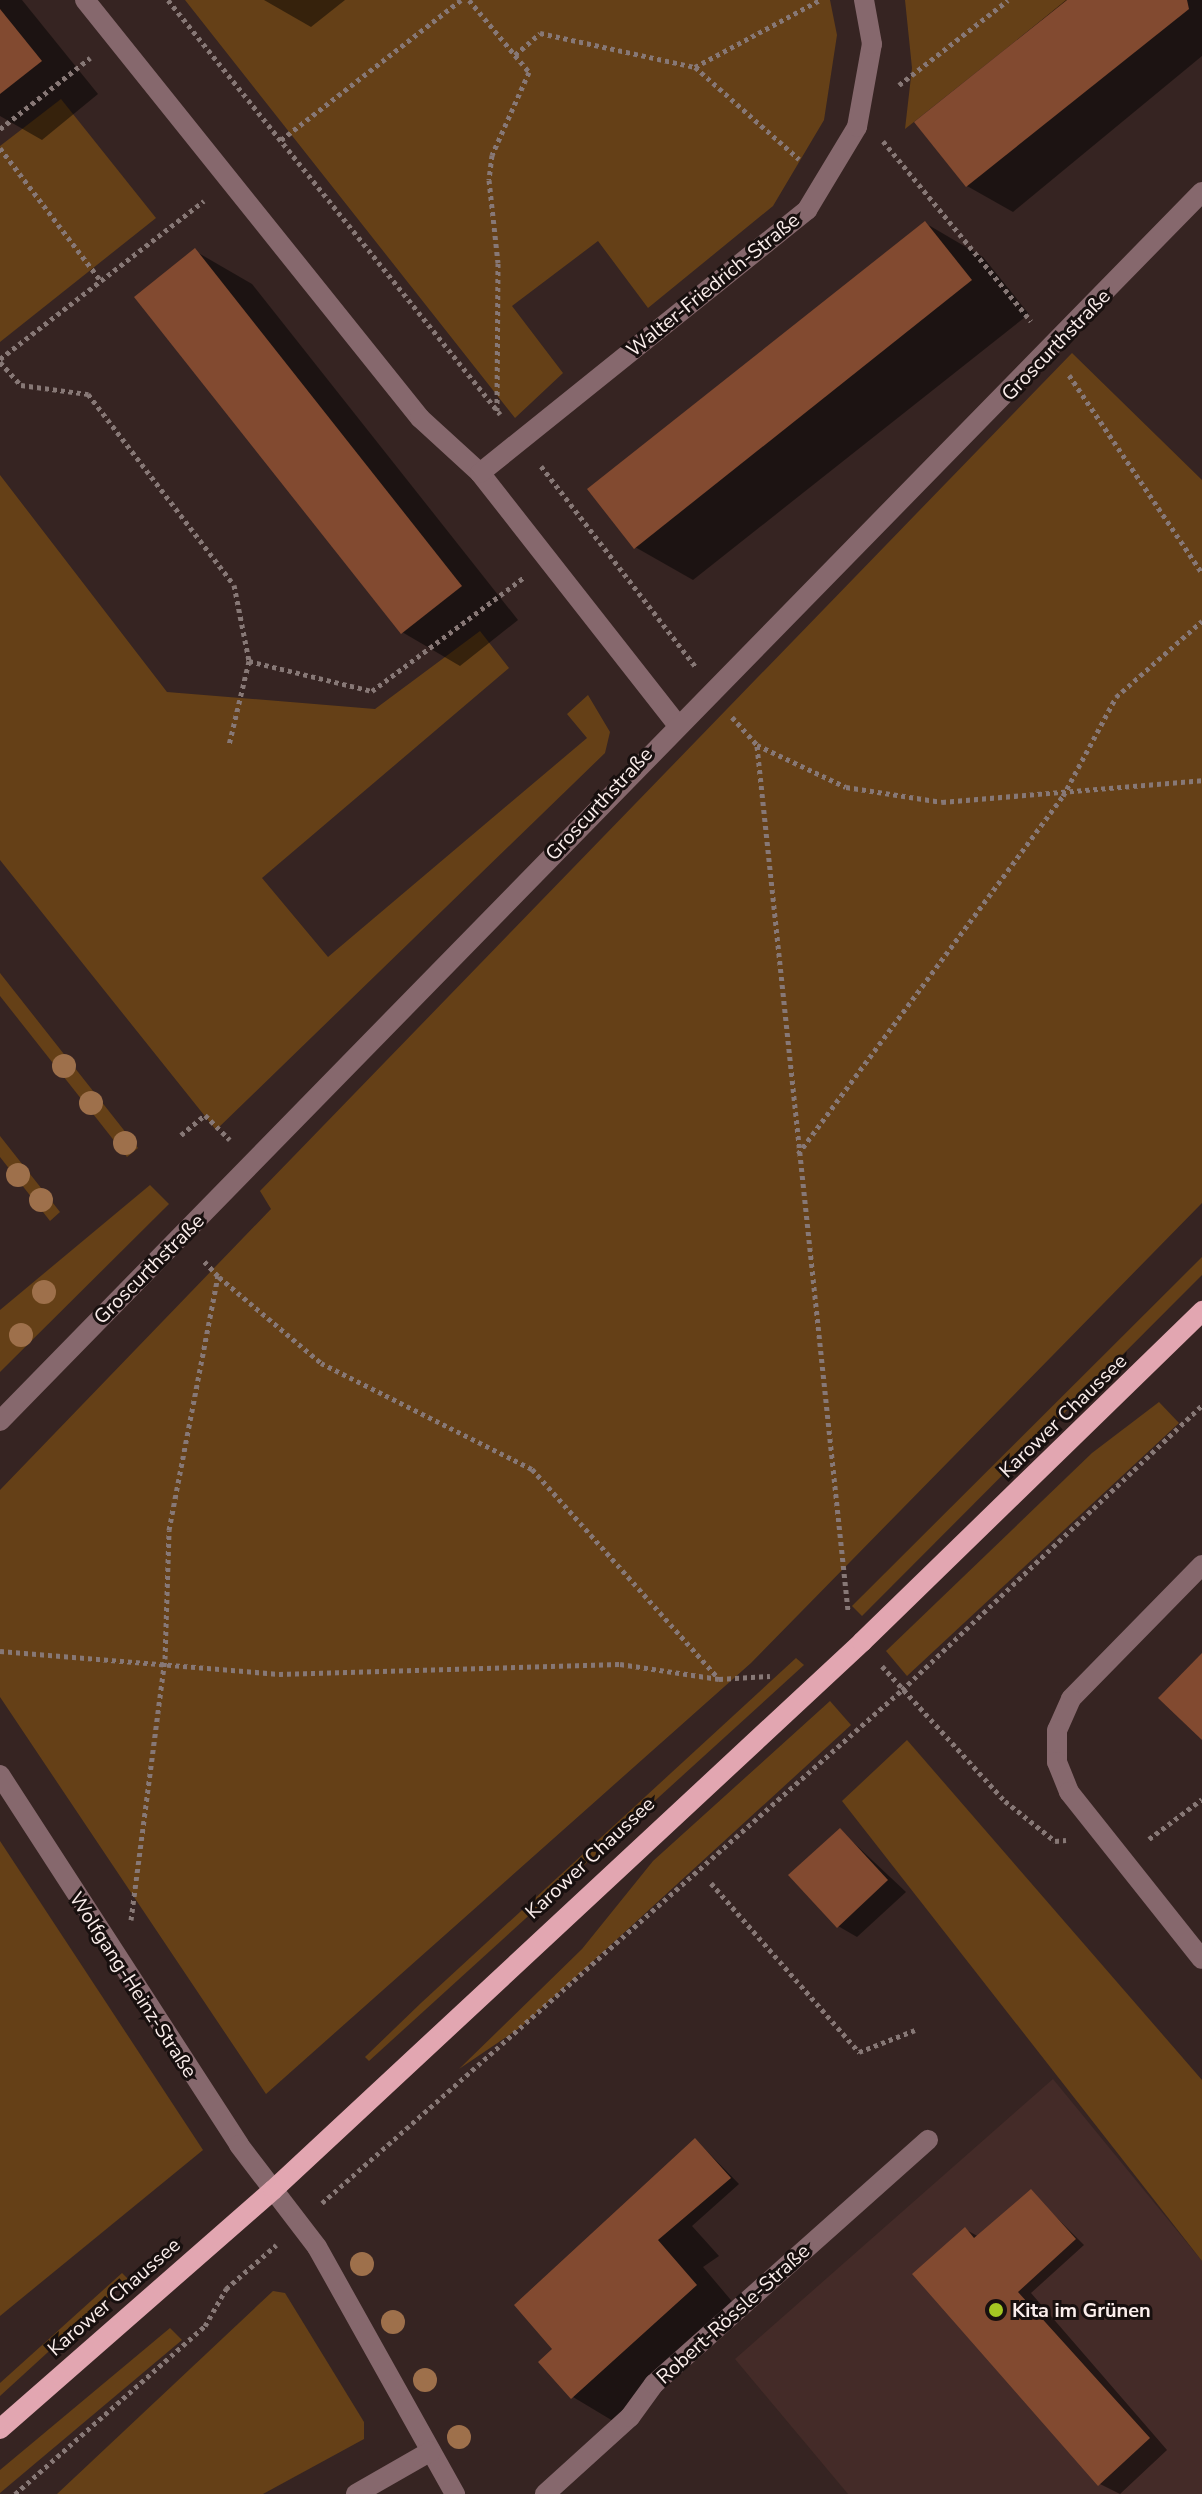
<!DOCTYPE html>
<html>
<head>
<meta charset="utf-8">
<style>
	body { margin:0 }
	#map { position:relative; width:1202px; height:2494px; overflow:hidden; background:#362422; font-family:"Nunito Sans",sans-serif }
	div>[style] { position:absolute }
	.built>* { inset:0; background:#442b28 }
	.green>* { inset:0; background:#654017 }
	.shadow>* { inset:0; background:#0007 }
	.building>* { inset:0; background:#824a30 }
	.path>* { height:5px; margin-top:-2.5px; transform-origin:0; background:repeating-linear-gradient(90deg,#877876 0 4px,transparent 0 8px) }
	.minor>* { height:20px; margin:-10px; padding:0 10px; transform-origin:10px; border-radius:10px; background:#86686d }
	.major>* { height:20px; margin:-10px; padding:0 10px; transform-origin:10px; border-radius:10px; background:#e2a6b1 }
	.trees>* { width:24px; height:24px; margin:-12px; border-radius:50%; background:#9e704b }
	.dots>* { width:22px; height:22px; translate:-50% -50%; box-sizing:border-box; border:4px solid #18100f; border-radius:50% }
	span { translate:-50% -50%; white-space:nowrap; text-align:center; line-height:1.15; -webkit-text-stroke:6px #18100f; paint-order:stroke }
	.street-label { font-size:20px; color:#fbeeec }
	.poi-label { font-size:20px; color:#fbeeec; font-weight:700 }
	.left { translate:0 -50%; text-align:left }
</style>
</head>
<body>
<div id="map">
	<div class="built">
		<div style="clip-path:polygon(1053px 2079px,1202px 2261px,1202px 2494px,848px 2494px,735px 2359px)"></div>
	</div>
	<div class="green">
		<div style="clip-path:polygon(185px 0,830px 0,837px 35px,824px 120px,773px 206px,648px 308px,598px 241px,512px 306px,563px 373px,515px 418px)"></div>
		<div style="clip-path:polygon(905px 0,1067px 0,905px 129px,912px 68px)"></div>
		<div style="clip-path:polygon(61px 99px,156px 218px,0 342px,0 146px)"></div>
		<div style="clip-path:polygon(1072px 353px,1202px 480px,1202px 1203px,751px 1663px,266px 2094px,0 1697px,0 1490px,271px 1209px,260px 1191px)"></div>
		<div style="clip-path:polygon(0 475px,167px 692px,375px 709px,480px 631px,509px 668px,262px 878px,328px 957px,587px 738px,567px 714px,588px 695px,610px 732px,605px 753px,216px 1130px,0 860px)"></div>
		<div style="clip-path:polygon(0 973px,138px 1148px,127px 1157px,0 996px)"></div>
		<div style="clip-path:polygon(0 1136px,60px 1212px,50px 1221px,0 1157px)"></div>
		<div style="clip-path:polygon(150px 1185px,169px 1204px,0 1372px,0 1310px)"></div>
		<div style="clip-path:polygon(1202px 1257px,1202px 1275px,862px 1616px,852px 1606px)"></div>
		<div style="clip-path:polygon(1159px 1402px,1179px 1423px,907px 1676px,886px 1651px,1092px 1453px)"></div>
		<div style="clip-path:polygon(796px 1658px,804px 1665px,369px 2061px,365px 2057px,421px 2003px)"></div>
		<div style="clip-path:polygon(830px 1701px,851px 1725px,521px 2027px,459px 2069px,582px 1949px,653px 1861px)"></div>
		<div style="clip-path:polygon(907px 1740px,1202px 2080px,1202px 2261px,842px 1801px)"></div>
		<div style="clip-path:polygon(0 1841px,203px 2150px,0 2316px)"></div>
		<div style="clip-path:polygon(122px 2273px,128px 2279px,0 2396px,0 2383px)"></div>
		<div style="clip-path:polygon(273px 2291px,285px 2293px,364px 2422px,364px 2439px,263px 2494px,57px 2494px)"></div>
		<div style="clip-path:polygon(170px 2328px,182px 2340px,0 2493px,0 2470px)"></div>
	</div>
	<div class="shadow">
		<div style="clip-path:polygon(0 0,22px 0,98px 94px,42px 140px,0 116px)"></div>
		<div style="clip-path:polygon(264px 0,345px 0,311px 27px)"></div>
		<div style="clip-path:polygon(1066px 0,1202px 0,1202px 56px,1013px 212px,967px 186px,917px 122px)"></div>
		<div style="clip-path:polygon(925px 223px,983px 257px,1029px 314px,693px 580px,635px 547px)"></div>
		<div style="clip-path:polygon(195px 251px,252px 284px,518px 620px,460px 666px,402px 632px)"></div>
		<div style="clip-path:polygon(840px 1830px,906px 1892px,857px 1937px,838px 1926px)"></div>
		<div style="clip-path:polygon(696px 2140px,739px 2184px,692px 2226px,719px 2256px,703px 2267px,741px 2312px,618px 2424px,573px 2397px,555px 2349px)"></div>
		<div style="clip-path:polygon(1031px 2192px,1084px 2245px,1031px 2293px,1167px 2450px,1120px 2494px,1100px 2484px,965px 2229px,979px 2237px)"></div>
	</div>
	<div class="building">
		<div style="clip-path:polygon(1067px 0,1187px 0,1189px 9px,966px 187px,914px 122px)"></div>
		<div style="clip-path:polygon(0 9px,42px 61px,0 94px)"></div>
		<div style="clip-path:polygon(925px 221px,972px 280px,634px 549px,587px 489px)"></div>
		<div style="clip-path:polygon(195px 248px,462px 586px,401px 634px,134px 297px)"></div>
		<div style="clip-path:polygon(1202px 1653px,1202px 1740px,1158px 1698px)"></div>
		<div style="clip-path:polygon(840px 1828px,888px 1880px,837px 1928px,788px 1875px)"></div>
		<div style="clip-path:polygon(695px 2138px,731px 2178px,658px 2240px,697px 2285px,571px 2399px,538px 2362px,552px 2349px,514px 2305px)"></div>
		<div style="clip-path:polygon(1031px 2189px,1076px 2239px,1018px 2292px,1150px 2438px,1098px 2486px,912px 2274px,965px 2227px,974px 2238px)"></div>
	</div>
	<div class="path">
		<div style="left:168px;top:0;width:531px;rotate:51.27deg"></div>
		<div style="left:469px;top:0;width:94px;rotate:50.2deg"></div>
		<div style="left:529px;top:72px;width:91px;rotate:114deg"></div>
		<div style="left:492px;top:155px;width:25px;rotate:97deg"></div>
		<div style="left:489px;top:180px;width:83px;rotate:83.8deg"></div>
		<div style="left:498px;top:263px;width:148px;rotate:90.4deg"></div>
		<div style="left:515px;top:55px;width:33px;rotate:-41deg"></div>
		<div style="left:540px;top:33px;width:159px;rotate:12.4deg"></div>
		<div style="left:695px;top:67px;width:139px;rotate:41.5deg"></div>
		<div style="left:695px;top:67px;width:142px;rotate:-28.2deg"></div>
		<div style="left:899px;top:85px;width:138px;rotate:-37.9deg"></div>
		<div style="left:0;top:129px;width:115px;rotate:-38.3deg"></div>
		<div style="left:281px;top:140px;width:228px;rotate:-37.9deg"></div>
		<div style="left:883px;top:141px;width:233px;rotate:50.6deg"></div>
		<div style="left:0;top:148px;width:167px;rotate:52.8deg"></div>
		<div style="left:0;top:359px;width:258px;rotate:-37.8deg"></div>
		<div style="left:0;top:362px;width:31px;rotate:48deg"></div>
		<div style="left:21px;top:385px;width:68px;rotate:7.7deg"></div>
		<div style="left:88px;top:394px;width:240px;rotate:52.6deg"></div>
		<div style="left:234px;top:585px;width:77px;rotate:78.8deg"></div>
		<div style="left:249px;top:661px;width:86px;rotate:103.4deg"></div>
		<div style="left:1069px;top:375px;width:239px;rotate:56.1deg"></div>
		<div style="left:541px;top:466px;width:254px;rotate:52.4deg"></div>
		<div style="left:249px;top:661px;width:127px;rotate:13.7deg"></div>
		<div style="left:372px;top:691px;width:189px;rotate:-36.8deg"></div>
		<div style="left:732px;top:717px;width:38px;rotate:48deg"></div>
		<div style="left:757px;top:745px;width:98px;rotate:25.3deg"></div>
		<div style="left:846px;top:787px;width:97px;rotate:8.9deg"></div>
		<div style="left:942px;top:802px;width:261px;rotate:-4.8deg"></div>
		<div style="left:757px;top:746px;width:869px;rotate:83.99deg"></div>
		<div style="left:181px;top:1135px;width:31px;rotate:-40deg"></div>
		<div style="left:205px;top:1115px;width:35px;rotate:45deg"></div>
		<div style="left:798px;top:1154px;width:445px;rotate:-53.5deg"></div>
		<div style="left:1063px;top:796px;width:112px;rotate:-61.8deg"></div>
		<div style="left:1116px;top:697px;width:115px;rotate:-41.5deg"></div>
		<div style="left:219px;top:1277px;width:133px;rotate:40.1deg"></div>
		<div style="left:321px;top:1363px;width:236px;rotate:26.7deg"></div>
		<div style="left:532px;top:1469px;width:280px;rotate:48.3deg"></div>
		<div style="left:0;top:1651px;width:280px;rotate:4.7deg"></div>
		<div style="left:279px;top:1674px;width:341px;rotate:-1.7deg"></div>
		<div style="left:620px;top:1664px;width:100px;rotate:8.6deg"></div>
		<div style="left:719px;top:1679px;width:51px;rotate:-3.4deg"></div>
		<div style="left:882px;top:1666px;width:183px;rotate:47.7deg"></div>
		<div style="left:1005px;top:1801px;width:64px;rotate:38.7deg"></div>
		<div style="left:1055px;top:1841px;width:11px;rotate:-5deg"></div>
		<div style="left:1149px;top:1839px;width:66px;rotate:-37deg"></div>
		<div style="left:711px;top:1883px;width:225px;rotate:48.8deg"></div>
		<div style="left:859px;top:2052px;width:60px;rotate:-21.4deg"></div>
		<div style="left:131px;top:1920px;width:263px;rotate:-82.6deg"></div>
		<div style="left:165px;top:1659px;width:129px;rotate:-88.2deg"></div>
		<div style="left:169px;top:1530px;width:259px;rotate:-79.1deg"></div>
		<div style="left:218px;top:1276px;width:23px;rotate:-133deg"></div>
		<div style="left:322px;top:2203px;width:774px;rotate:-41.49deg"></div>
		<div style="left:902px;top:1690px;width:414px;rotate:-43.5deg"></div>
		<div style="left:15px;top:2494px;width:254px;rotate:-41.5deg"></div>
		<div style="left:205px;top:2326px;width:43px;rotate:-60.4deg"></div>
		<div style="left:226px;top:2289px;width:67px;rotate:-41.3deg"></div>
	</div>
	<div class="minor">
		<div style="left:85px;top:0;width:536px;rotate:51.29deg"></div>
		<div style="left:420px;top:418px;width:81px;rotate:42.5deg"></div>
		<div style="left:480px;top:473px;width:318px;rotate:51.9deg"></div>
		<div style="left:480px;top:473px;width:420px;rotate:-38.8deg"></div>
		<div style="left:807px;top:210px;width:97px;rotate:-58.9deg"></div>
		<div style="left:857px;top:127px;width:84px;rotate:-79.8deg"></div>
		<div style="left:872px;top:44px;width:45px;rotate:-100.3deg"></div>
		<div style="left:0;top:1421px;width:1719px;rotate:-45.64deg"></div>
		<div style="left:1202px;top:1565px;width:187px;rotate:134.4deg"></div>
		<div style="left:1071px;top:1699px;width:34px;rotate:114deg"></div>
		<div style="left:1057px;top:1730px;width:32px;rotate:90deg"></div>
		<div style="left:1057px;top:1762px;width:32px;rotate:68deg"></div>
		<div style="left:1069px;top:1792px;width:213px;rotate:51.5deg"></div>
		<div style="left:0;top:1775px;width:440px;rotate:57.1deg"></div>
		<div style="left:239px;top:2145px;width:128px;rotate:52.6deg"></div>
		<div style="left:317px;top:2247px;width:283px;rotate:60.8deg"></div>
		<div style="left:356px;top:2494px;width:86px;rotate:-29.8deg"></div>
		<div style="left:545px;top:2494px;width:115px;rotate:-42.2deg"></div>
		<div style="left:630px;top:2417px;width:41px;rotate:-54deg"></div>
		<div style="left:654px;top:2384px;width:367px;rotate:-41.7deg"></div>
	</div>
	<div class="major">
		<div style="left:0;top:2429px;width:363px;rotate:-41.2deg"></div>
		<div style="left:273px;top:2190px;width:805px;rotate:-42.93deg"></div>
		<div style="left:862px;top:1642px;width:475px;rotate:-44.2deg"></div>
	</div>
	<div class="trees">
		<div style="left:64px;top:1066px"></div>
		<div style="left:91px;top:1103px"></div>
		<div style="left:125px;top:1143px"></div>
		<div style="left:18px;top:1175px"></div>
		<div style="left:41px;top:1200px"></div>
		<div style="left:44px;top:1292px"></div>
		<div style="left:21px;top:1335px"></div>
		<div style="left:362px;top:2264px"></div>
		<div style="left:393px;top:2322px"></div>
		<div style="left:425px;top:2380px"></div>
		<div style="left:459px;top:2437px"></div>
	</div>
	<div class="dots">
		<div style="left:996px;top:2310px;background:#a5c822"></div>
	</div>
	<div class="street-label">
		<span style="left:713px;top:285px;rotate:-39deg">Walter-Friedrich-Straße</span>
		<span style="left:1056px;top:345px;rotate:-46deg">Groscurthstraße</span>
		<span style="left:599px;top:804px;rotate:-47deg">Groscurthstraße</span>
		<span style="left:149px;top:1269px;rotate:-45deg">Groscurthstraße</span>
		<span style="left:1063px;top:1416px;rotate:-44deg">Karower Chaussee</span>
		<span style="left:590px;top:1858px;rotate:-43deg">Karower Chaussee</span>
		<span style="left:133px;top:1985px;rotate:57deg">Wolfgang-Heinz-Straße</span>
		<span style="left:114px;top:2297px;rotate:-41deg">Karower Chaussee</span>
		<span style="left:733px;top:2314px;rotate:-42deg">Robert-Rössle-Straße</span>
	</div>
	<div class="poi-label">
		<span class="left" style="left:1012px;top:2310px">Kita im Grünen</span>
	</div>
</div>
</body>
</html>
